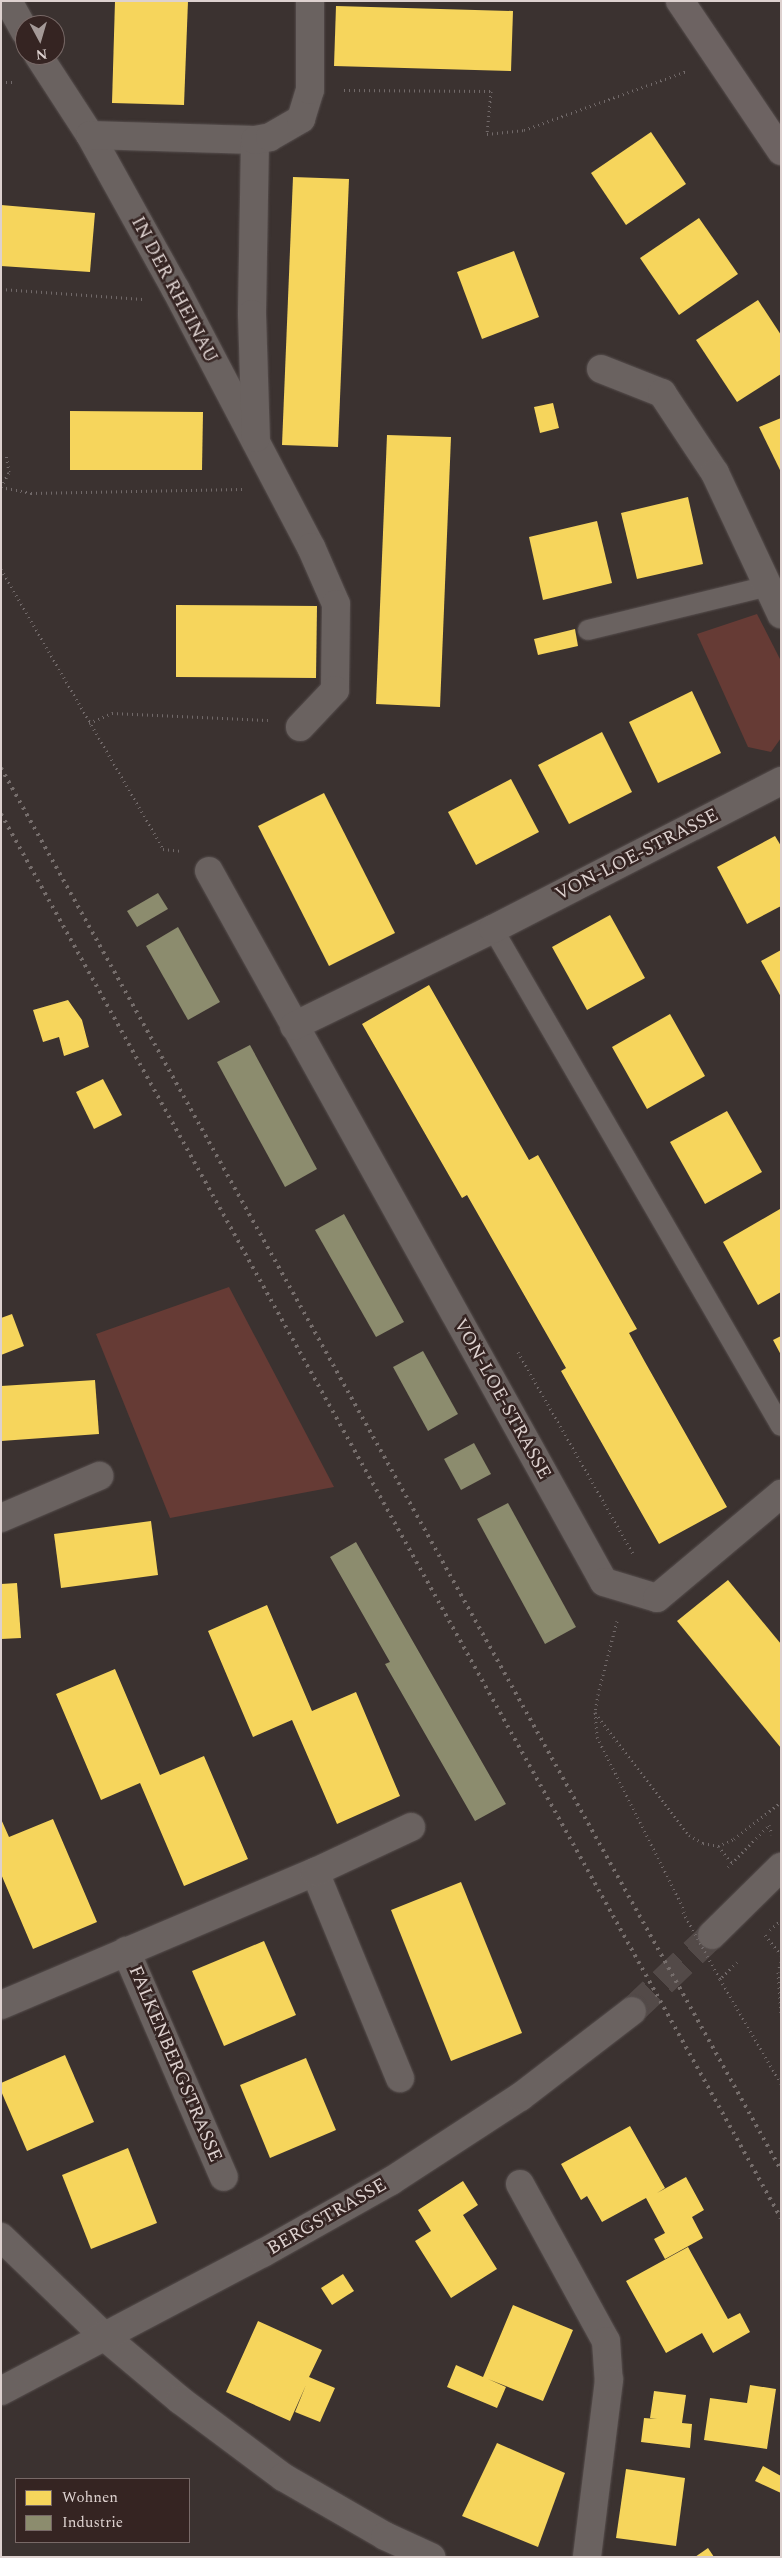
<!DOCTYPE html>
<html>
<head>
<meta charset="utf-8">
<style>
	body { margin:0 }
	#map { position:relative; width:782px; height:2558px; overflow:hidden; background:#3b3230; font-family:Spectral,serif }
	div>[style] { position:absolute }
	.green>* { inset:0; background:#663b35 }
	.homes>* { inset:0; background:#f6d55c }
	.industry>* { inset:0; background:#8c8c6e }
	.tertiary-tunnel>* { height:28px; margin-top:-14px; transform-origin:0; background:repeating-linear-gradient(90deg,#534a48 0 28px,transparent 0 42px) }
	.path>* { height:3px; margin-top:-1.5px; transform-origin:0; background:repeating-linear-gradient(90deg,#716969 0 1px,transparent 0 5px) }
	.roads { filter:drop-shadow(0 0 1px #564e4d) drop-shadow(0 0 1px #564e4d) }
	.service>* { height:20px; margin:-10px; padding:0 10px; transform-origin:10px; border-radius:10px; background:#6a6260 }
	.minor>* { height:28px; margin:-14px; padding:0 14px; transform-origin:14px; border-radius:14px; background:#6a6260 }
	.tertiary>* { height:28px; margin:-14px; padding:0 14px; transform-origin:14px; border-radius:14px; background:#6a6260 }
	.secondary>* { height:28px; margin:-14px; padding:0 14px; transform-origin:14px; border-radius:14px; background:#6d6362 }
	.rail>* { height:4px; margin-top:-2px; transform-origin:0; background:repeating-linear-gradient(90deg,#766e6c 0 2.5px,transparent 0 7.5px) }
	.path-bridge>* { height:3px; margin-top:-1.5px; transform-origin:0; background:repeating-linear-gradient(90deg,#716969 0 1px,transparent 0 5px) }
	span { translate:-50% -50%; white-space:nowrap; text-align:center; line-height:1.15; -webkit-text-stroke:5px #352422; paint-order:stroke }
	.street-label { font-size:19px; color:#ddd1cf }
	.frame { position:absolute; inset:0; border:2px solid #ddd1cf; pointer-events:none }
	.legend { position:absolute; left:15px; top:2478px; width:175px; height:65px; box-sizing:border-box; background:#352422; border:1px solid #786967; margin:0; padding:6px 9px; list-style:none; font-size:15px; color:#ddd1cf }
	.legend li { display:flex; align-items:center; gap:10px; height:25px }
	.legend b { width:25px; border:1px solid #786967 }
	.north { position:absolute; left:15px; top:15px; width:50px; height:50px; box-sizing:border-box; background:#352422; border:1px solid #786967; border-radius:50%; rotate:174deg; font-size:14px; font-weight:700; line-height:20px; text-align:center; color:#ddd1cf }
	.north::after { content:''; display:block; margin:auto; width:18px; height:22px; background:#a49997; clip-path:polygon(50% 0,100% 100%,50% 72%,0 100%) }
</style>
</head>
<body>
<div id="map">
	<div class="green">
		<div style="clip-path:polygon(757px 614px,781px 661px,781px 738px,771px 752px,748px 747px,697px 634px)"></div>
		<div style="clip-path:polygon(229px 1287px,334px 1487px,170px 1518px,96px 1334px)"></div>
	</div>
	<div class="homes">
		<div style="clip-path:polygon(115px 1px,188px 1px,184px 105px,112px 103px)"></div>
		<div style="clip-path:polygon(336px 6px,513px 11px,511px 71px,334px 66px)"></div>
		<div style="clip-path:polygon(651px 132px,686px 184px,626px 225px,591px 173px)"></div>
		<div style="clip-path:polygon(293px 177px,349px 179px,338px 447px,282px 445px)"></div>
		<div style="clip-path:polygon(1px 205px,95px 213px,90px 272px,1px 266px)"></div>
		<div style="clip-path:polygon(699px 218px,738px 274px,679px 315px,640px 258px)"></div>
		<div style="clip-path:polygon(514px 251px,539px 317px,482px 339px,457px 272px)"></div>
		<div style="clip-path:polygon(758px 300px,781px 335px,781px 374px,737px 402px,696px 340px)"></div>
		<div style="clip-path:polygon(553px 403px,559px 428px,540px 433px,534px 407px)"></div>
		<div style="clip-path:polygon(70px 411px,203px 412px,202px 470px,70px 470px)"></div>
		<div style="clip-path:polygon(781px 418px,781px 472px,759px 427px)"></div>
		<div style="clip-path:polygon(387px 435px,451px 437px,440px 707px,376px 704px)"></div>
		<div style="clip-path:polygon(688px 497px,703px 564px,637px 579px,621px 513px)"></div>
		<div style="clip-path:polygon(597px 521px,612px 583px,543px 600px,529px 537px)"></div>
		<div style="clip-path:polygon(176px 605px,317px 606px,316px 678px,176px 677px)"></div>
		<div style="clip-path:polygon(575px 629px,578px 646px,538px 655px,534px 639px)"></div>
		<div style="clip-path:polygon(692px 691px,721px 753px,658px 783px,629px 722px)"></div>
		<div style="clip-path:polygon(602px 732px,632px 792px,569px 824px,538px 765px)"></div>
		<div style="clip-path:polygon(511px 779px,539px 832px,476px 865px,448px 812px)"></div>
		<div style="clip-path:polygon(324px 793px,395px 933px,329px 966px,258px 826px)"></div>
		<div style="clip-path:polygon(775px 836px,781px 846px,781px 906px,747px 924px,717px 867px)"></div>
		<div style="clip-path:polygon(610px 915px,645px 978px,587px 1010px,552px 947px)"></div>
		<div style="clip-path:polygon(781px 950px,781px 997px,761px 961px)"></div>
		<div style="clip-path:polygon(429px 985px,529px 1160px,538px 1155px,554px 1183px,637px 1329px,629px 1333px,645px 1362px,727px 1507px,659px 1544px,561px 1371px,566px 1368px,483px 1223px,467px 1195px,462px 1198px,362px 1024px)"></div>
		<div style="clip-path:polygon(68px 1000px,82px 1020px,89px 1047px,64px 1056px,59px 1037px,43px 1042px,33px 1010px)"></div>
		<div style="clip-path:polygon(670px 1014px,705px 1076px,647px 1109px,612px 1047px)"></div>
		<div style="clip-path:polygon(103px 1079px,122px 1115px,94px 1129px,76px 1092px)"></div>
		<div style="clip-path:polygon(727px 1111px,762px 1172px,705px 1204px,670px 1142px)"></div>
		<div style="clip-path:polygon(780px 1209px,781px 1292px,758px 1305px,723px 1242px)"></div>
		<div style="clip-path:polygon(12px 1314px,24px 1346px,1px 1355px,1px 1318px)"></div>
		<div style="clip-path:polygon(781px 1336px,781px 1355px,773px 1340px)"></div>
		<div style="clip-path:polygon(95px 1380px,99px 1434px,1px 1441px,1px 1386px)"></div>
		<div style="clip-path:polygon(151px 1521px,158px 1575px,61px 1588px,54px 1534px)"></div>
		<div style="clip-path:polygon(728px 1580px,781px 1644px,781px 1748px,677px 1621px)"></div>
		<div style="clip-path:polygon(17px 1583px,21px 1638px,1px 1639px,1px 1584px)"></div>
		<div style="clip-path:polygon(267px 1605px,312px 1711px,356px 1692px,400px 1796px,337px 1824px,292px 1720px,253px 1737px,208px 1631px)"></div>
		<div style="clip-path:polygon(115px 1669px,160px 1775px,204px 1756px,248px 1859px,184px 1886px,140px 1783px,101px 1800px,56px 1694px)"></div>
		<div style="clip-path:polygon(1px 1819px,9px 1837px,53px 1819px,97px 1922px,33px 1949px,1px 1874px)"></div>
		<div style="clip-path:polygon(461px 1882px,522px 2033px,451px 2061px,391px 1910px)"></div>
		<div style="clip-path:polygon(264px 1941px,296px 2015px,224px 2046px,192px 1971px)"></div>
		<div style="clip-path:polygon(65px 2055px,94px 2122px,27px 2151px,1px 2091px,1px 2083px)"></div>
		<div style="clip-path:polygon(306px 2058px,336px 2130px,270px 2158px,240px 2085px)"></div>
		<div style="clip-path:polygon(630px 2126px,665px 2188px,657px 2193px,686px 2177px,704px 2210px,692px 2217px,703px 2238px,665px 2259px,654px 2239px,665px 2233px,646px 2198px,602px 2222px,587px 2196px,581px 2200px,561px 2164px)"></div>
		<div style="clip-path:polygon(128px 2148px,157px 2223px,91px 2249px,62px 2175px)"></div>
		<div style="clip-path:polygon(463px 2181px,478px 2205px,463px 2215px,497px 2269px,451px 2298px,415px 2241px,431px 2231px,418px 2210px)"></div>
		<div style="clip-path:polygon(688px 2247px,728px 2319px,740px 2313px,750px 2332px,713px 2353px,702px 2333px,666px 2353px,626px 2281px)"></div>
		<div style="clip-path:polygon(343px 2274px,354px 2291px,332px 2305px,321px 2288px)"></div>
		<div style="clip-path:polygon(513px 2305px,573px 2330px,543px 2401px,488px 2379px,506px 2387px,497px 2408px,447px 2387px,456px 2365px,483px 2377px)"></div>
		<div style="clip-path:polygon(258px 2321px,322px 2350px,309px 2377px,335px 2388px,320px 2422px,295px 2412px,306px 2385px,290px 2421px,226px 2392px)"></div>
		<div style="clip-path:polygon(750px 2385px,776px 2389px,767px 2449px,704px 2440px,710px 2398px,747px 2403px)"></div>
		<div style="clip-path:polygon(654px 2391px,686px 2395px,682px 2423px,692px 2424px,690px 2448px,641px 2442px,644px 2418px,657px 2419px,650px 2418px)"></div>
		<div style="clip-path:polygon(497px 2443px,565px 2473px,538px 2547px,462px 2516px)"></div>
		<div style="clip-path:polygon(763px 2466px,781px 2476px,781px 2493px,755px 2481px)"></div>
		<div style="clip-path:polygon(626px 2469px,685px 2478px,676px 2546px,616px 2538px)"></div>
		<div style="clip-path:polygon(708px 2548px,714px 2557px,695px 2557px)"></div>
	</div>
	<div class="industry">
		<div style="clip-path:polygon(158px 893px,168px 909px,137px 927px,127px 911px)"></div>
		<div style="clip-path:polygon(178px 927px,220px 1002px,188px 1020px,146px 946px)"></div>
		<div style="clip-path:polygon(250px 1045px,317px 1169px,285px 1187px,217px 1062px)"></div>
		<div style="clip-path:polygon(344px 1214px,404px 1322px,376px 1337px,315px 1230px)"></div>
		<div style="clip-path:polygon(423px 1351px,458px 1414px,428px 1431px,393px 1367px)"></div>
		<div style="clip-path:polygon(474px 1443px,491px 1474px,461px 1490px,444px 1459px)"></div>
		<div style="clip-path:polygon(508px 1503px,576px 1627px,545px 1644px,477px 1519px)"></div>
		<div style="clip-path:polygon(356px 1542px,506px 1804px,475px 1821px,385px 1664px,390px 1662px,330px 1557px)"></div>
	</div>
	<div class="tertiary-tunnel">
		<div style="left:632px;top:2011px;width:110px;rotate:-43.5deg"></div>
	</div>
	<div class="path">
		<div style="left:1px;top:82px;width:14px"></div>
		<div style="left:344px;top:90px;width:147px;rotate:0.4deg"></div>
		<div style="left:491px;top:91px;width:43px;rotate:95.3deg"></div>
		<div style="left:487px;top:134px;width:37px;rotate:-6deg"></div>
		<div style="left:524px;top:130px;width:173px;rotate:-19.9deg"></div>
		<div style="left:1px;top:289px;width:142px;rotate:4deg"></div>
		<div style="left:1px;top:487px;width:31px;rotate:11deg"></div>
		<div style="left:31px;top:493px;width:211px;rotate:-1.1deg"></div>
		<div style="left:1px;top:487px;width:17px;rotate:-62deg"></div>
		<div style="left:9px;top:472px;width:18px;rotate:-99deg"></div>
		<div style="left:1px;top:569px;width:323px;rotate:59.9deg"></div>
		<div style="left:163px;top:849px;width:18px;rotate:6deg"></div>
		<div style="left:89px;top:723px;width:25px;rotate:-23deg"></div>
		<div style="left:112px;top:713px;width:156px;rotate:2.6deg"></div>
		<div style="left:518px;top:1352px;width:234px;rotate:60.3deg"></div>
		<div style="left:617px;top:1621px;width:75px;rotate:104.6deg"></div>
		<div style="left:598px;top:1694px;width:18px;rotate:99deg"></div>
		<div style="left:595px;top:1712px;width:25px;rotate:85deg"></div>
		<div style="left:597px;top:1737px;width:195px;rotate:63.2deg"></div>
		<div style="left:595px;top:1713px;width:154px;rotate:52.4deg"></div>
		<div style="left:689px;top:1835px;width:16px;rotate:30deg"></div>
		<div style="left:703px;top:1843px;width:15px;rotate:11deg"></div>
		<div style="left:718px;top:1846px;width:17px;rotate:-24deg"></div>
		<div style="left:734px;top:1839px;width:60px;rotate:-38.2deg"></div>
		<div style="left:718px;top:1846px;width:22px;rotate:51deg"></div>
		<div style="left:728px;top:1867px;width:59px;rotate:-45.7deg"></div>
		<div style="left:769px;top:1825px;width:10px;rotate:73deg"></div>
		<div style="left:770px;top:1930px;width:15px;rotate:-42deg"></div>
		<div style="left:765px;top:1935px;width:26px;rotate:51deg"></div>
		<div style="left:737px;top:1962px;width:24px;rotate:135deg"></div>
		<div style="left:720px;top:1979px;width:121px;rotate:59.8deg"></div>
		<div style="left:781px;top:1962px;width:10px;rotate:107deg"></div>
		<div style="left:778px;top:1972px;width:43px;rotate:86deg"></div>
	</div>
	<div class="roads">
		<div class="service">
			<div style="left:588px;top:630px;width:185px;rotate:-13.7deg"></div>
			<div style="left:493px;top:929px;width:574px;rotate:59.91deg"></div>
		</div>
		<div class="minor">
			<div style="left:8px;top:1px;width:35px;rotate:61deg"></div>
			<div style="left:38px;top:55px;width:95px;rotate:57deg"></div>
			<div style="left:90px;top:135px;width:177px;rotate:61deg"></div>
			<div style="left:176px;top:290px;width:290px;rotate:62.3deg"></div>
			<div style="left:311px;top:547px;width:62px;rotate:66.3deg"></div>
			<div style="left:336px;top:604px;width:86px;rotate:90.7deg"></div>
			<div style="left:335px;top:690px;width:51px;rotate:133.4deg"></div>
			<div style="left:90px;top:135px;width:165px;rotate:1.7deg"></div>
			<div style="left:255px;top:140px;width:174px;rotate:91deg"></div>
			<div style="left:252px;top:314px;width:124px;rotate:88.2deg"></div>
			<div style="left:255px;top:140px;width:15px;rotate:-11deg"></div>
			<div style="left:270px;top:137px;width:36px;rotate:-30deg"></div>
			<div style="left:301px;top:119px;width:30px;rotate:-73deg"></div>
			<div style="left:310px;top:90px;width:89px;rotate:-90deg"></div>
			<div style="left:601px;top:369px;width:66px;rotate:21.5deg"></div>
			<div style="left:662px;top:393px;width:96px;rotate:56.5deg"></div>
			<div style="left:715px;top:473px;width:156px;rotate:64.9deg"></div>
			<div style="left:209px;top:871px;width:813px;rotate:60.95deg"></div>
			<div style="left:604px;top:1582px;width:55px;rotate:16.8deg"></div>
			<div style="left:657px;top:1598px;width:162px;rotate:-40deg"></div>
			<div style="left:294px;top:1026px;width:221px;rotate:-26deg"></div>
			<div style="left:493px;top:929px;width:324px;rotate:-27.2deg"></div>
			<div style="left:1px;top:1518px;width:107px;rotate:-23.2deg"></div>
			<div style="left:315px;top:1872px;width:223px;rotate:67.6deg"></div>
			<div style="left:126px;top:1951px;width:246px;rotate:66.6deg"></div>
			<div style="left:1px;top:2005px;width:341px;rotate:-23deg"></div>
			<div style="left:315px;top:1872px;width:106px;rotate:-25.1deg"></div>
			<div style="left:520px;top:2184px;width:179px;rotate:61.3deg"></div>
			<div style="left:606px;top:2341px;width:39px;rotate:86deg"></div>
			<div style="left:609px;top:2380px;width:178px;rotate:97.1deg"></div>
			<div style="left:1px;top:2237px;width:143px;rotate:43.9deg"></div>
			<div style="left:104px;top:2336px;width:99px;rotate:40.1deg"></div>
			<div style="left:180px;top:2400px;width:129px;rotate:36.8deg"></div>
			<div style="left:283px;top:2477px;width:118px;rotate:30deg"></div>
			<div style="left:385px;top:2536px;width:51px;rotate:24.5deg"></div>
		</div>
		<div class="tertiary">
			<div style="left:712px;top:1935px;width:97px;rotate:-44.6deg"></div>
			<div style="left:1px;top:2391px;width:296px;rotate:-27.8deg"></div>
			<div style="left:263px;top:2253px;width:147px;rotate:-29.4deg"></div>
			<div style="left:391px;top:2181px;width:154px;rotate:-33.1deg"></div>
			<div style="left:520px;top:2097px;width:141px;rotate:-37.5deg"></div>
		</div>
		<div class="secondary">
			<div style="left:680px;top:1px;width:181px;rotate:56deg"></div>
		</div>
	</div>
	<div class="rail">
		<div style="left:1px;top:768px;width:1604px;rotate:60.91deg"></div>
		<div style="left:1px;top:814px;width:1606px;rotate:60.95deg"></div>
	</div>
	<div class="path-bridge">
		<div style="left:683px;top:1912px;width:77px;rotate:61.1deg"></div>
	</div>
	<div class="street-label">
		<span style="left:174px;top:290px;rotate:62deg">IN DER RHEINAU</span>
		<span style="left:637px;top:855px;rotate:-27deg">VON-LOE-STRASSE</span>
		<span style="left:502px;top:1399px;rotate:61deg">VON-LOE-STRASSE</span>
		<span style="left:175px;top:2064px;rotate:67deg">FALKENBERGSTRASSE</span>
		<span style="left:327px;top:2217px;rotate:-30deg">BERGSTRASSE</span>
	</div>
	<div class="frame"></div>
	<ul class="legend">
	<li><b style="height:14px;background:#f6d55c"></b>Wohnen</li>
	<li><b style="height:14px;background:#8c8c6e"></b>Industrie</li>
	</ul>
	<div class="north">N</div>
</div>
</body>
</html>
